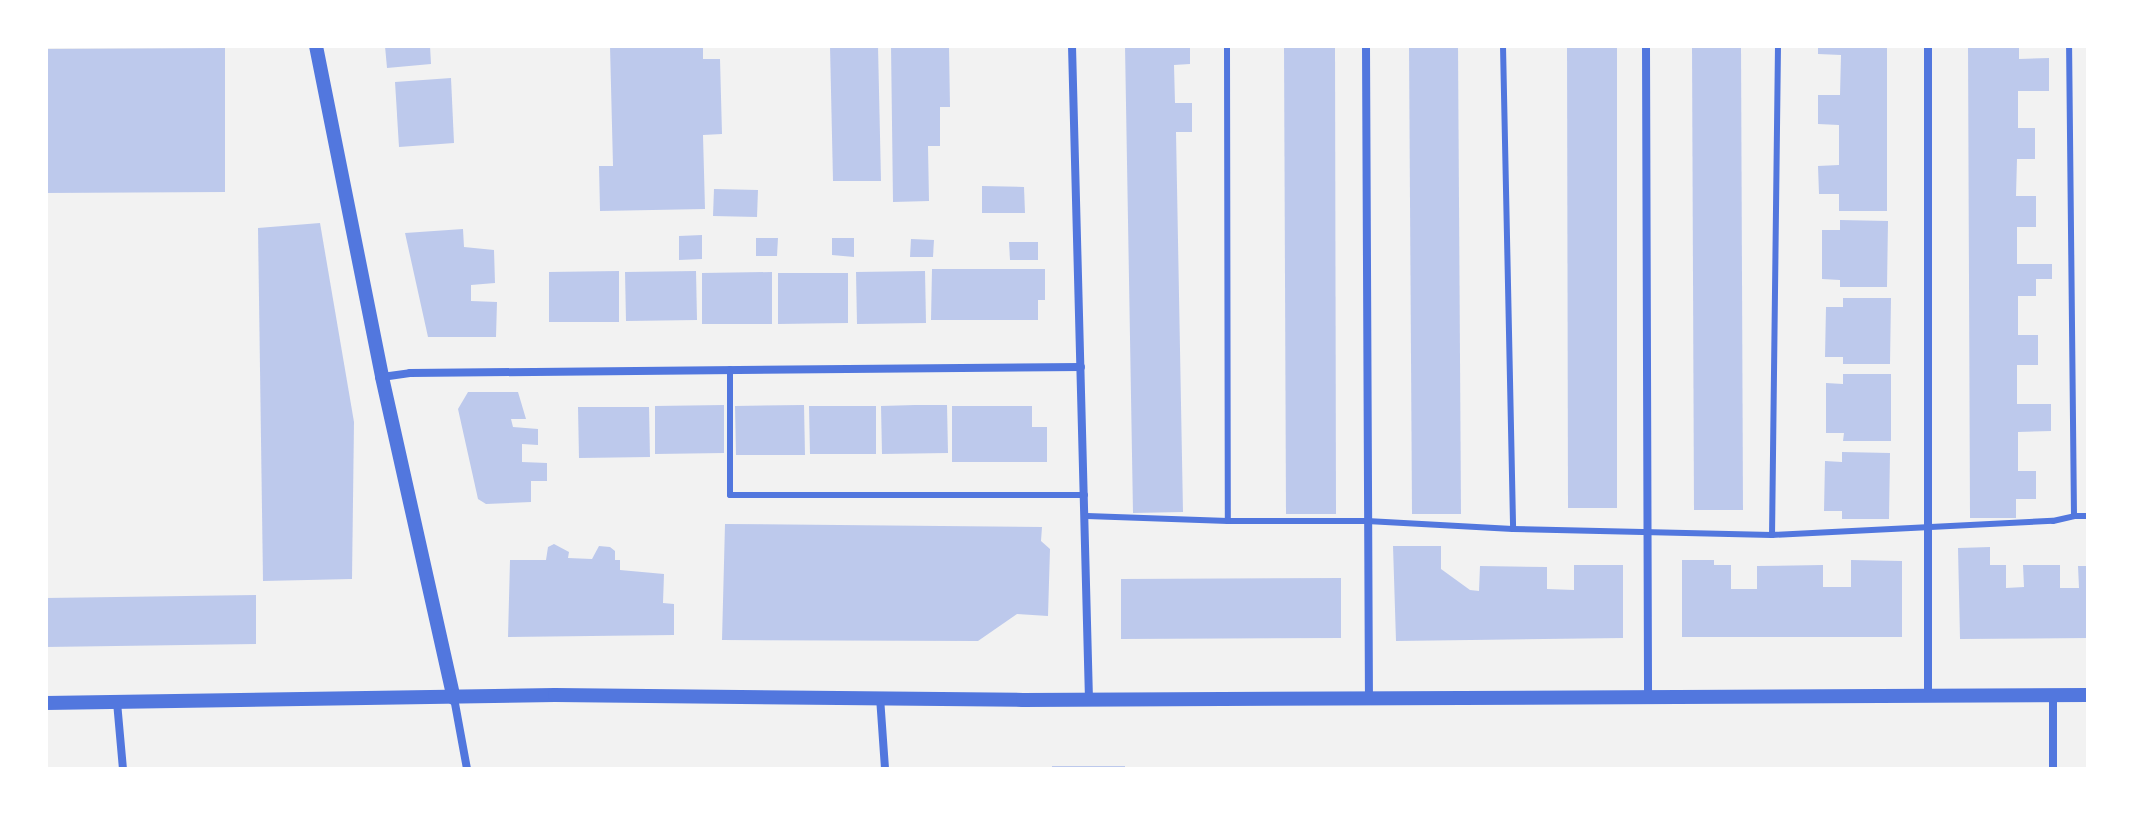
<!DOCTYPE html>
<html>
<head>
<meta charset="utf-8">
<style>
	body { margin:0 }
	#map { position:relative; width:2134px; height:815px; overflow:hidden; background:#f2f2f2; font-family:"Alegreya Sans",sans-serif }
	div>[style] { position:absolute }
	.building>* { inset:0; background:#bdc9ec }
	.service>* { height:6px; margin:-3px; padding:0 3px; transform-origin:3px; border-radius:3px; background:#5277de }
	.minor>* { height:8px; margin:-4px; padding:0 4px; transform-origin:4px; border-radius:4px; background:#5277de }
	.tertiary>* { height:14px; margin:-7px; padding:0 7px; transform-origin:7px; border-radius:7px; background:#5277de }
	span { translate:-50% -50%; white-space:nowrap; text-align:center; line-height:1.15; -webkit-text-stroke:6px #fff; paint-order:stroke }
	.frame { position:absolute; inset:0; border:48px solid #fff; pointer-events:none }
</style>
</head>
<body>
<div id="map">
	<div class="building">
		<div style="clip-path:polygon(385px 46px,430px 46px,431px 64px,387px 68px)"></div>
		<div style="clip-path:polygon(610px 46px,703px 46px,703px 59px,720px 59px,722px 134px,703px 135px,705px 209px,600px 211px,599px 166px,613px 166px)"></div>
		<div style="clip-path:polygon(830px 46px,878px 46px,881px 181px,833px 181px)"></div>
		<div style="clip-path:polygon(891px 46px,949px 46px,950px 107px,940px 107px,940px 146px,928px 146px,929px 201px,893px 202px)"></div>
		<div style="clip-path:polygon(1125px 46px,1190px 46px,1190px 64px,1174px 65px,1175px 103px,1192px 103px,1192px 132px,1176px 132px,1183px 512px,1133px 513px)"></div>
		<div style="clip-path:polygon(1284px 46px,1335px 46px,1336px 514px,1286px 514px)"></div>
		<div style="clip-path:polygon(1409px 46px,1458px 46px,1461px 514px,1412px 514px)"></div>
		<div style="clip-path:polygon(1567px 46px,1617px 46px,1617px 508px,1568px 508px)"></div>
		<div style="clip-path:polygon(1692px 46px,1741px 46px,1743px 510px,1694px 510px)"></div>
		<div style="clip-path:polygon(1818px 46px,1887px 46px,1887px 211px,1839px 211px,1839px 194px,1819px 194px,1818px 166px,1839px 165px,1839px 125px,1818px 124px,1818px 95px,1840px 95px,1841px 55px,1818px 54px)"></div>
		<div style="clip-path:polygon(1968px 46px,2019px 46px,2019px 59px,2049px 58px,2049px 91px,2018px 91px,2018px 128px,2035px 128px,2035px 159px,2017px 159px,2016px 196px,2036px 196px,2036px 227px,2017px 227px,2017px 264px,2052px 264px,2052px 279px,2036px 279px,2036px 296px,2018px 296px,2018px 335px,2038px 335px,2038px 365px,2017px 365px,2017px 404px,2051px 404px,2051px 431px,2018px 432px,2018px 471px,2036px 471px,2036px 499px,2016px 499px,2016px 518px,1970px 518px)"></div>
		<div style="clip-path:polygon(225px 48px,225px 192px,46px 193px,46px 49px)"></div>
		<div style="clip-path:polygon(451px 78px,454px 143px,399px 147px,395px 82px)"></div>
		<div style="clip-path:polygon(982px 186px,1024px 187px,1025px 213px,982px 213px)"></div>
		<div style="clip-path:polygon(714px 189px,758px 190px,757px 217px,713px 216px)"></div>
		<div style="clip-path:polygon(1840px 220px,1888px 221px,1887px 287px,1840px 287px,1840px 280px,1822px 279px,1822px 230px,1840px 230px)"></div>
		<div style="clip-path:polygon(320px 223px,354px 422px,352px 579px,263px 581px,258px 228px)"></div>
		<div style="clip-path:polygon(463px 229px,464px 247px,494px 250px,495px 283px,471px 285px,471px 301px,497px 302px,496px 337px,428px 337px,405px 233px)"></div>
		<div style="clip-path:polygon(702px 235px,702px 259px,679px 260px,679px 236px)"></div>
		<div style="clip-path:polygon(756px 238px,778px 238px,777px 256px,756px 256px)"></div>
		<div style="clip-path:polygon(832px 238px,854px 238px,854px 257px,832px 255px)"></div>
		<div style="clip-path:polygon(911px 239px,934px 240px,933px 257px,910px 257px)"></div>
		<div style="clip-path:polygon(1009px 242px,1038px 242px,1038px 260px,1010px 260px)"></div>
		<div style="clip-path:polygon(932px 269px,1045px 269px,1045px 300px,1038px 300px,1038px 320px,931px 320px)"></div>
		<div style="clip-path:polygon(619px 271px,619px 322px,549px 322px,549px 272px)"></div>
		<div style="clip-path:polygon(696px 271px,697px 320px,626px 321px,625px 272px)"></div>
		<div style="clip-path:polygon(925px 271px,926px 323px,857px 324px,856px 272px)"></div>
		<div style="clip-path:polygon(772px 272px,772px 324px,702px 324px,702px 273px)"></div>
		<div style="clip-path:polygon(778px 273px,848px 273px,848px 323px,778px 324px)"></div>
		<div style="clip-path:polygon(1843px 298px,1891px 298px,1890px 364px,1843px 364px,1843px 357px,1825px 357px,1826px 307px,1843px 307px)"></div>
		<div style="clip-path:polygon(1843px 374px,1891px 374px,1891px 441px,1843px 441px,1844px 433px,1826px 433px,1826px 383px,1843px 384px)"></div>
		<div style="clip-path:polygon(468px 392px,518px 392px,526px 419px,511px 419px,513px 427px,538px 429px,538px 445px,522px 444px,522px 462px,547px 463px,547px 481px,531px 481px,531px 502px,486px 504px,478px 499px,458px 409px)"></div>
		<div style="clip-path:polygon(724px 405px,724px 453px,655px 454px,655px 406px)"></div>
		<div style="clip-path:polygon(804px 405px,805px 455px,736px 455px,735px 406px)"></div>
		<div style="clip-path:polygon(915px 405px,947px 405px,948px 453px,882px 454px,881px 406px)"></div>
		<div style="clip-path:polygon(809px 406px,876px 406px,876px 454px,810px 454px)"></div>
		<div style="clip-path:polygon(952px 406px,1032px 406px,1032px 427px,1047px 427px,1047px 462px,952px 462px)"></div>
		<div style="clip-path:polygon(578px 407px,649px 407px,650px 457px,579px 458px)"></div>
		<div style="clip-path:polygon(1842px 452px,1890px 453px,1889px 519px,1842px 519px,1842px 511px,1824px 511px,1825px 461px,1842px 462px)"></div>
		<div style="clip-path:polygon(725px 524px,1042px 527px,1041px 541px,1050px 549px,1048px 616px,1017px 614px,978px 641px,722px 640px)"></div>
		<div style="clip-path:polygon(554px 544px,569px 552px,568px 558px,592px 559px,599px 546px,610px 547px,615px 551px,615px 560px,620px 560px,620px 570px,664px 574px,663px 603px,674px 604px,674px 635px,508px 637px,510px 560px,546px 560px,548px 547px)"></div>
		<div style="clip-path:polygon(1393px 546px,1441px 546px,1441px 569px,1470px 590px,1479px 591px,1480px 566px,1547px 567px,1547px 589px,1574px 590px,1574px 565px,1623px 565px,1623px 638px,1396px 641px)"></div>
		<div style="clip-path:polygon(1990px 547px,1990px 565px,2006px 565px,2006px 588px,2024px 587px,2023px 565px,2060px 565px,2060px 588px,2079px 588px,2078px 566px,2088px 566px,2088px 638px,1960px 639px,1958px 548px)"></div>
		<div style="clip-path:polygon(1682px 560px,1714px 560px,1714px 565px,1731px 565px,1731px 589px,1757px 589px,1757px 566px,1823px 565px,1823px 587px,1851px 587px,1851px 560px,1902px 561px,1902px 637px,1682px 637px)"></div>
		<div style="clip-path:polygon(1341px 578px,1341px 638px,1121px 639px,1121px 579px)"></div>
		<div style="clip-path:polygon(256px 595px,256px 644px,46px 647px,46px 598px)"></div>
		<div style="clip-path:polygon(1052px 766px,1125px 766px,1125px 769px,1052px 769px)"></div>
	</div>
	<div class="service">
		<div style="left:1227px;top:46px;width:475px;rotate:89.9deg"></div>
		<div style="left:1228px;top:521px;width:139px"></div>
		<div style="left:1367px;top:521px;width:146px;rotate:3.1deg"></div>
		<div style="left:1503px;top:46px;width:483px;rotate:88.8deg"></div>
		<div style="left:1513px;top:529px;width:259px;rotate:1.3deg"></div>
		<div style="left:1778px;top:46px;width:489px;rotate:90.7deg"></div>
		<div style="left:1772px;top:535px;width:281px;rotate:-2.9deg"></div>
		<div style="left:2053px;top:521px;width:22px;rotate:-13deg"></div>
		<div style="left:2074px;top:516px;width:470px;rotate:-90.6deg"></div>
		<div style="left:730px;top:369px;width:126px;rotate:90deg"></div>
		<div style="left:730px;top:495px;width:355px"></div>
		<div style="left:1087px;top:516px;width:141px;rotate:2deg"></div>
		<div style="left:2074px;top:516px;width:14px"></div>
	</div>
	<div class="minor">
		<div style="left:1072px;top:46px;width:653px;rotate:88.51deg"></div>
		<div style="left:1366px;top:46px;width:652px;rotate:89.74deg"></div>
		<div style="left:1646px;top:46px;width:651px;rotate:89.82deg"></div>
		<div style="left:1928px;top:46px;width:650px;rotate:90deg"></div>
		<div style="left:382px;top:377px;width:28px;rotate:-8deg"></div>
		<div style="left:410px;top:373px;width:671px;rotate:-0.51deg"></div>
		<div style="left:2053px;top:696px;width:73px;rotate:90deg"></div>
		<div style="left:880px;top:697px;width:72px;rotate:86deg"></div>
		<div style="left:454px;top:698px;width:72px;rotate:79.6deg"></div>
		<div style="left:117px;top:702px;width:67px;rotate:84.9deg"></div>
	</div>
	<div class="tertiary">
		<div style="left:316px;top:46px;width:338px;rotate:78.7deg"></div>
		<div style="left:382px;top:377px;width:329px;rotate:77.4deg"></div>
		<div style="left:46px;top:703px;width:509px;rotate:-0.9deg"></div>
		<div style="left:555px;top:695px;width:468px;rotate:0.6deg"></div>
		<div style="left:1023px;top:700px;width:1065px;rotate:-0.27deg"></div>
	</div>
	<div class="frame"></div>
</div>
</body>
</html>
